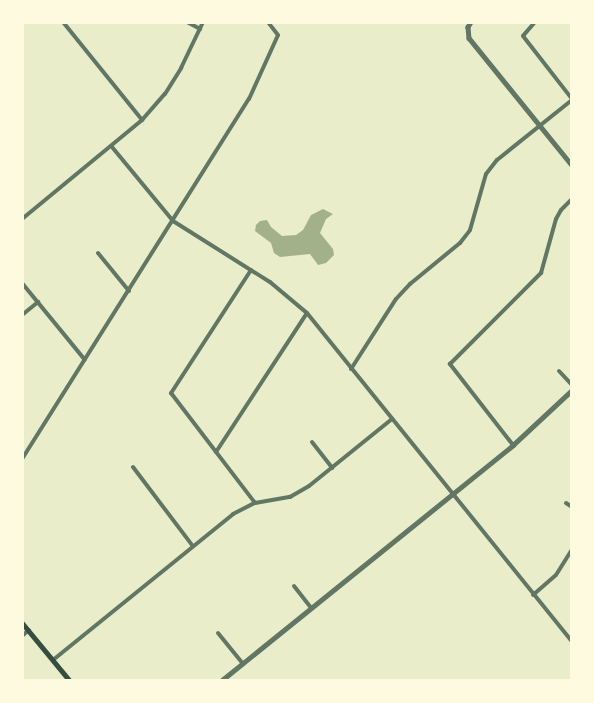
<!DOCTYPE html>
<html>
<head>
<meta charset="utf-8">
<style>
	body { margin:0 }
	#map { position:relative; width:594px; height:703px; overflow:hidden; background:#e9edc9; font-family:"Fira Sans",sans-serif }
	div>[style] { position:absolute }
	.water>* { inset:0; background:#a3b18a }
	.minor>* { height:4px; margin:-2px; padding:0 2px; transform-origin:2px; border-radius:2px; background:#617663 }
	.tertiary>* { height:4.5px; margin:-2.25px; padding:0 2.25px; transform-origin:2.25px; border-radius:2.25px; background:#617663 }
	.secondary>* { height:5px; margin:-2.5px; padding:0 2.5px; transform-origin:2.5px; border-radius:2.5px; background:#344e41 }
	span { translate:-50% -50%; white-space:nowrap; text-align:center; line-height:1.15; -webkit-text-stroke:4px #fefae0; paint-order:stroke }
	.frame { position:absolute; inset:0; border:24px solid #fefae0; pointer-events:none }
</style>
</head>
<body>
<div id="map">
	<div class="water">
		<div style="clip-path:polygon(323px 209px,333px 214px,326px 219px,320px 233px,333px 249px,334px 255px,326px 263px,318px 265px,310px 254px,280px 257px,274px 253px,271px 243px,255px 231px,256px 225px,260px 221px,267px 220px,271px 227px,282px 236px,296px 235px,303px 230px,311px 215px)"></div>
	</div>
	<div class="minor">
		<div style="left:63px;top:22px;width:126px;rotate:51.1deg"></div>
		<div style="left:187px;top:22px;width:15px;rotate:28deg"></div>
		<div style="left:535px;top:22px;width:18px;rotate:131deg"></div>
		<div style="left:523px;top:36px;width:80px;rotate:52.1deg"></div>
		<div style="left:112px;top:147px;width:96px;rotate:50.5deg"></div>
		<div style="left:173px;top:221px;width:115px;rotate:32.2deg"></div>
		<div style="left:270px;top:282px;width:48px;rotate:40deg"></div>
		<div style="left:307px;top:313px;width:422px;rotate:51.1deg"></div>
		<div style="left:22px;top:219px;width:156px;rotate:-39.5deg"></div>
		<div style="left:142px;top:120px;width:35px;rotate:-49deg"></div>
		<div style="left:165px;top:94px;width:31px;rotate:-58deg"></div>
		<div style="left:181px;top:68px;width:51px;rotate:-64.4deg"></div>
		<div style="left:98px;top:253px;width:49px;rotate:50.8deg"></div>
		<div style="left:251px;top:270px;width:147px;rotate:123deg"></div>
		<div style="left:171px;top:393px;width:138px;rotate:52.6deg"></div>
		<div style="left:22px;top:283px;width:99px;rotate:50.7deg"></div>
		<div style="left:22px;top:315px;width:21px;rotate:-39deg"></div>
		<div style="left:351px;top:369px;width:83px;rotate:-57.3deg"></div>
		<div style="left:396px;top:299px;width:21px;rotate:-47deg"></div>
		<div style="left:410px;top:284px;width:65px;rotate:-39.4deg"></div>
		<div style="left:460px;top:243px;width:16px;rotate:-52deg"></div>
		<div style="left:470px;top:230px;width:58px;rotate:-74.1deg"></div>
		<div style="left:486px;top:174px;width:18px;rotate:-52deg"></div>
		<div style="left:497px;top:160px;width:96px;rotate:-38.7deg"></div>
		<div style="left:559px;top:371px;width:19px;rotate:47deg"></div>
		<div style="left:312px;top:442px;width:33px;rotate:52deg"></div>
		<div style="left:513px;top:445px;width:103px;rotate:-127.9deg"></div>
		<div style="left:450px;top:364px;width:129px;rotate:-45deg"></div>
		<div style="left:541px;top:273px;width:56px;rotate:-74.5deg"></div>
		<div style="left:556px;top:219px;width:10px;rotate:-61deg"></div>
		<div style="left:561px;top:210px;width:16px;rotate:-45deg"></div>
		<div style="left:216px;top:452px;width:166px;rotate:-56.8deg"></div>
		<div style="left:22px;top:459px;width:426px;rotate:-57.8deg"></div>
		<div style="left:249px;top:99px;width:70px;rotate:-65.6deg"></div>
		<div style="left:278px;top:35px;width:16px;rotate:-128deg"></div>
		<div style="left:133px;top:467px;width:98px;rotate:52.9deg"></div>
		<div style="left:566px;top:503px;width:7px;rotate:34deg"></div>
		<div style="left:294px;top:586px;width:28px;rotate:52deg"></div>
		<div style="left:533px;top:595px;width:30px;rotate:-41deg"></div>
		<div style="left:556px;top:575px;width:31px;rotate:-58deg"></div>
		<div style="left:218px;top:633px;width:40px;rotate:51deg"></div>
		<div style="left:22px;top:636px;width:9px;rotate:-41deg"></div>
		<div style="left:53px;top:660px;width:232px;rotate:-39deg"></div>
		<div style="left:233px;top:514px;width:25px;rotate:-27deg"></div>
		<div style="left:255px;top:503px;width:36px;rotate:-10deg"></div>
		<div style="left:290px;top:497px;width:22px;rotate:-30deg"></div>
		<div style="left:309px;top:486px;width:107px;rotate:-38.9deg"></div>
	</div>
	<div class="tertiary">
		<div style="left:471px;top:22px;width:6px;rotate:121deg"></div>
		<div style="left:468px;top:27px;width:11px;rotate:85deg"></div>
		<div style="left:469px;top:38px;width:164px;rotate:51deg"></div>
		<div style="left:222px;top:680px;width:374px;rotate:-38.9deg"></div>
		<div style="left:513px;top:445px;width:81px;rotate:-43deg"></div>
	</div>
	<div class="secondary">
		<div style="left:22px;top:623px;width:74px;rotate:50.5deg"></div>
	</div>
	<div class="frame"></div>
</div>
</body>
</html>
